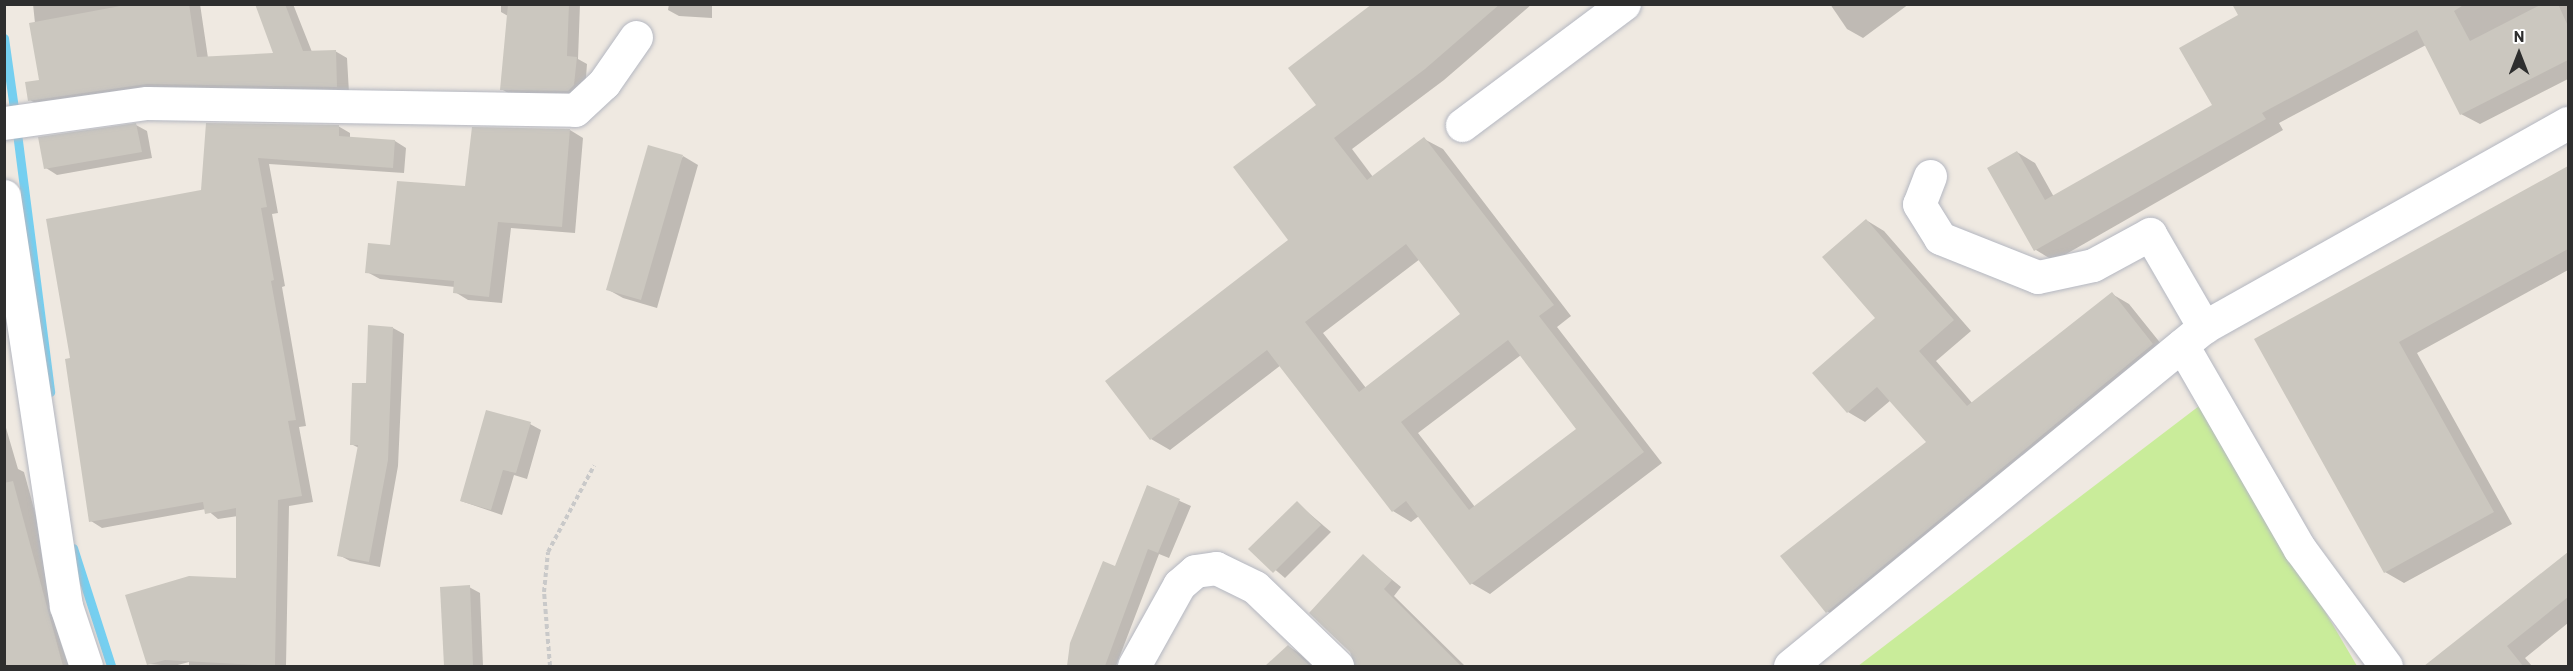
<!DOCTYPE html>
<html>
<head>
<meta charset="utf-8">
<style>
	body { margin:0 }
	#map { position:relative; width:2573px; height:671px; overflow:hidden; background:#efe9e1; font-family:Barlow,sans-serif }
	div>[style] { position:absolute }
	.pitch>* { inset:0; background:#c9ec9a }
	.shadow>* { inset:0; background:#0003 }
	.stream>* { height:9px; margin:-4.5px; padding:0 4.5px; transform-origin:4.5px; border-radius:4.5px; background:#75cff0 }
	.building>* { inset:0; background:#cbc7bf }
	.path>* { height:4px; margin-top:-2px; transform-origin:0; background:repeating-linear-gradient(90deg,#c9c9c9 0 4.5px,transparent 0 7.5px) }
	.roads { filter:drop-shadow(0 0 2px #b4b7c1) drop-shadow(0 0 2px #b4b7c1) }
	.minor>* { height:33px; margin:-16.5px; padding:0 16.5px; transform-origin:16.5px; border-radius:16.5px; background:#fff }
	span { translate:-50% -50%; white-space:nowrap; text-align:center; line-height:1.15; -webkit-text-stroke:5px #fff; paint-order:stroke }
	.frame { position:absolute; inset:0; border:6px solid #2e2e2e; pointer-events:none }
	.north { position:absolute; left:2489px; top:24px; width:60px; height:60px; -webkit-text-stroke:4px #fff; paint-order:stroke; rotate:0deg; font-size:16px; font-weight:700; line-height:24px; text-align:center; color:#2e2e2e }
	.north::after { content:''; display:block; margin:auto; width:21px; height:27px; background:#2e2e2e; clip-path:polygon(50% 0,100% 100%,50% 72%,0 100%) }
</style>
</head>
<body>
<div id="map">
	<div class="pitch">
		<div style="clip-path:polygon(2203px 403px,2357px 666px,1858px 666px)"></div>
	</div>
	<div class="shadow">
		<div style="clip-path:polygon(33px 4px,200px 4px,208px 58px,276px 54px,256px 4px,293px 4px,312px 52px,335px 51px,347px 58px,349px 93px,42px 107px,30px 100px,41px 81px)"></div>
		<div style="clip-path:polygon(501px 4px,580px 4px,578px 59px,587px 64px,585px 91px,579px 97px,512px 95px,501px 89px,508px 16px,501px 12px)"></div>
		<div style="clip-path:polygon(669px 4px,712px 4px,712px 18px,679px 16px,668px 10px)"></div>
		<div style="clip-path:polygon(evenodd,1423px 4px,1532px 4px,1444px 80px,1352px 149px,1373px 177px,1424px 139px,1443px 149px,1571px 316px,1557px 327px,1662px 463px,1490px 594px,1471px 583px,1419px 516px,1411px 522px,1393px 511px,1281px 365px,1170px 450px,1151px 439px,1291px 241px,1318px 105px,1423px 4px,1420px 259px,1462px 314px,1366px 388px,1323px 333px,1420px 259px,1423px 4px,1521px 355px,1578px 429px,1475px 507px,1418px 433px,1521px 355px)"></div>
		<div style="clip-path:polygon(1830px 4px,1909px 4px,1863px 38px,1847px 29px)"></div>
		<div style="clip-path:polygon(2234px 4px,2568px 4px,2568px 79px,2480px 124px,2461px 114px,2426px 45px,2279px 123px,2283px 130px,2054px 261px,2036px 250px,2017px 152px,2035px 163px,2054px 197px,2214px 106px,2240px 15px)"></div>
		<div style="clip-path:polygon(208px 124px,338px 126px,350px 133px,350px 138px,395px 141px,406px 148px,404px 173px,269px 164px,278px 213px,272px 214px,285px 286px,282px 287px,306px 426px,299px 427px,313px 502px,289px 506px,286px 666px,189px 666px,189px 662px,174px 666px,148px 664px,237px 579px,238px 516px,218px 519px,206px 509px,102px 528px,91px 521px,72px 359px,203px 191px)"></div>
		<div style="clip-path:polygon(136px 125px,147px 131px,152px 158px,57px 175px,46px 168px)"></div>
		<div style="clip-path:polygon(570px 130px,583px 138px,575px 233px,511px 228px,502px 303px,468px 300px,455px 292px,455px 287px,380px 279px,367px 272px,467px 188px)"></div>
		<div style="clip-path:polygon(683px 156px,698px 165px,657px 308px,623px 298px,607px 289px)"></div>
		<div style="clip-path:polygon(2568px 167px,2568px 270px,2417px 353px,2512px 524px,2404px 583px,2385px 572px,2256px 340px)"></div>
		<div style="clip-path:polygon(1866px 220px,1884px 231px,1971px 331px,1936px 361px,1973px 404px,2112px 294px,2129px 304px,2170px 355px,1844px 622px,1827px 611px,1928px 442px,1891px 400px,1865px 422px,1848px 412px,1877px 318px)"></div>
		<div style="clip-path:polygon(393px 328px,404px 334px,398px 466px,380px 567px,350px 561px,339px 555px,359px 448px,351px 444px,367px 385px)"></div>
		<div style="clip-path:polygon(4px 421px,18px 469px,24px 472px,77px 666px,4px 666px)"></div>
		<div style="clip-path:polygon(530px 424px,541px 430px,527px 479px,514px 475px,502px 515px,461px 501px)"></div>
		<div style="clip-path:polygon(1148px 487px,1191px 506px,1169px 558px,1159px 554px,1116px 666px,1068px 666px,1072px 644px,1115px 568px)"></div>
		<div style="clip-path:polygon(1297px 503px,1331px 532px,1285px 578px,1251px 549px)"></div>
		<div style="clip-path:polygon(2568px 553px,2568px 623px,2525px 658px,2532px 666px,2450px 666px,2441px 655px)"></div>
		<div style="clip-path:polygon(1363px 556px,1401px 587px,1394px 596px,1465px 666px,1356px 666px,1352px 652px)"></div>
		<div style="clip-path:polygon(469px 587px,480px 593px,483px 666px,445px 666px,441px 588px)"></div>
		<div style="clip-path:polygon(1288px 646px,1299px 653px,1314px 666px,1267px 666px)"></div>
	</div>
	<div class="stream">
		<div style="left:4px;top:38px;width:71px;rotate:81.9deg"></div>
		<div style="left:17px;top:133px;width:261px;rotate:82.7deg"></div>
		<div style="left:73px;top:548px;width:124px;rotate:72.1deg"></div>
	</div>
	<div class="building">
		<div style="clip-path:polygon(131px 4px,189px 4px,197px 57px,273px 53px,255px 4px,285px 4px,303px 51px,336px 50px,337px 87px,147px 84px,28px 101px,25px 82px,39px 80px,29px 23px)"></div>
		<div style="clip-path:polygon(508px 4px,569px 4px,567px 56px,577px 57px,574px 85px,568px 91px,500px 90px)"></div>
		<div style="clip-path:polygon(evenodd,1372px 4px,1500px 4px,1425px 69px,1334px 138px,1367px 180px,1424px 137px,1554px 305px,1539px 316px,1644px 452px,1470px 585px,1406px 501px,1392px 512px,1267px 350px,1150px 440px,1105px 381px,1288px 240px,1233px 167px,1316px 105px,1288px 68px,1372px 4px,1406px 244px,1460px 314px,1359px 392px,1305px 322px,1406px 244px,1372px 4px,1508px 340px,1576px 429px,1469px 510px,1401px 422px,1508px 340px)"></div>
		<div style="clip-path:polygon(2232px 4px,2465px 4px,2454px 11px,2470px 41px,2542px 4px,2558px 4px,2568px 26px,2568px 60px,2460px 115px,2417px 30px,2262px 113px,2266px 119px,2034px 251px,1987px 168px,2017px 151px,2045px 200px,2212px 105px,2179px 48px,2238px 15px)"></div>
		<div style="clip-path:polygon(136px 123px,142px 152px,44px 169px,38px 137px)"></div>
		<div style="clip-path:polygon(206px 123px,339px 125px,339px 136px,395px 140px,393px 168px,258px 158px,267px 207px,261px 208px,274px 280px,271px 281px,296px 420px,288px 421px,302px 496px,278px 500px,275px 666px,165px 660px,147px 665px,125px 595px,189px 576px,236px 578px,236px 508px,205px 514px,203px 502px,89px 522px,65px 359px,70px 358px,46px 219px,201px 190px)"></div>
		<div style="clip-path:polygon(472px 127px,570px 129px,562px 227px,498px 222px,489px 297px,453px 293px,454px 281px,365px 273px,368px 243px,390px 245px,397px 181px,465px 186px)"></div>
		<div style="clip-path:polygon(648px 145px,683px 155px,641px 300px,606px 290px)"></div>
		<div style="clip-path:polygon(2568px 166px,2568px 249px,2399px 342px,2494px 512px,2384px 573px,2254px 339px)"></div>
		<div style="clip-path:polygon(1866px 219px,1954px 320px,1919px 351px,1967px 406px,2112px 292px,2153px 344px,1826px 613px,1780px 556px,1926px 442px,1877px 387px,1847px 413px,1812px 373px,1875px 318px,1822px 257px)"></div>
		<div style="clip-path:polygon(368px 325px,393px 327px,388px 460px,369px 562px,337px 556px,358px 445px,350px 445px,352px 383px,366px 383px)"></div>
		<div style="clip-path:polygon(486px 410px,531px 422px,516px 473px,503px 470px,491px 510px,460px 501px)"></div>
		<div style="clip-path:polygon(13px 481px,63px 666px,4px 666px,4px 483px)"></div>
		<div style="clip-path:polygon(1147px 485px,1180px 499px,1158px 553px,1148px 549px,1105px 666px,1067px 666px,1070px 643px,1103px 561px,1115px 566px)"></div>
		<div style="clip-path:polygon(1297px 501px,1321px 525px,1273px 573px,1248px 549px)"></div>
		<div style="clip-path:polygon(2568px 552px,2568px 597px,2507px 646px,2523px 666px,2424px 666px)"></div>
		<div style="clip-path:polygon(1363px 554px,1392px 580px,1384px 589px,1461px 666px,1355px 666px,1350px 652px,1309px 613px)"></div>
		<div style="clip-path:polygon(470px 585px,473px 666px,444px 666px,440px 587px)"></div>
		<div style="clip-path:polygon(1288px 645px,1310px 666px,1265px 666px)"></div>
	</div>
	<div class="path">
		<div style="left:550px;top:666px;width:74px;rotate:-94.6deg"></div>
		<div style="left:544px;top:592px;width:40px;rotate:-84.3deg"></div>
		<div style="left:548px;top:552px;width:98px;rotate:-61.9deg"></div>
	</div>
	<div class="roads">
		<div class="minor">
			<div style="left:4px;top:123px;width:144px;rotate:-8deg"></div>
			<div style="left:147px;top:103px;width:428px;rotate:0.9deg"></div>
			<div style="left:575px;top:110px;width:40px;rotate:-43deg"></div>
			<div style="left:604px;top:83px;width:56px;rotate:-55.2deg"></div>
			<div style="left:1462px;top:125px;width:202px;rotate:-36.8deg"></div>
			<div style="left:1930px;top:176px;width:30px;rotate:111deg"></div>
			<div style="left:1919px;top:204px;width:40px;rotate:58deg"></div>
			<div style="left:1940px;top:238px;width:105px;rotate:21.7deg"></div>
			<div style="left:2038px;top:277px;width:56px;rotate:-12.3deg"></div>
			<div style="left:2093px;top:265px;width:65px;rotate:-28.5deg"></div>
			<div style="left:2150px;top:234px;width:108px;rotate:59.9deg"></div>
			<div style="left:4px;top:196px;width:415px;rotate:81.4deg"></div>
			<div style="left:66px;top:606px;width:63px;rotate:71.6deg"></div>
			<div style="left:2182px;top:345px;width:236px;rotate:60deg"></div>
			<div style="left:2300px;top:549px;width:145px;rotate:53.7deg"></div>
			<div style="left:1134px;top:666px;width:93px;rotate:-60.9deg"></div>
			<div style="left:1179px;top:585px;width:21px;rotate:-41deg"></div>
			<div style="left:1195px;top:571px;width:21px;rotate:-8deg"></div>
			<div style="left:1216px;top:568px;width:43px;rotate:26deg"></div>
			<div style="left:1255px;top:587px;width:114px;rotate:43.9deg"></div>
			<div style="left:1790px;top:666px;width:535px;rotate:-39.31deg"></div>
			<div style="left:2204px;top:327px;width:417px;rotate:-29.3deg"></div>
		</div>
	</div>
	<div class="frame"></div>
	<div class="north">N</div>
</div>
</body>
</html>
